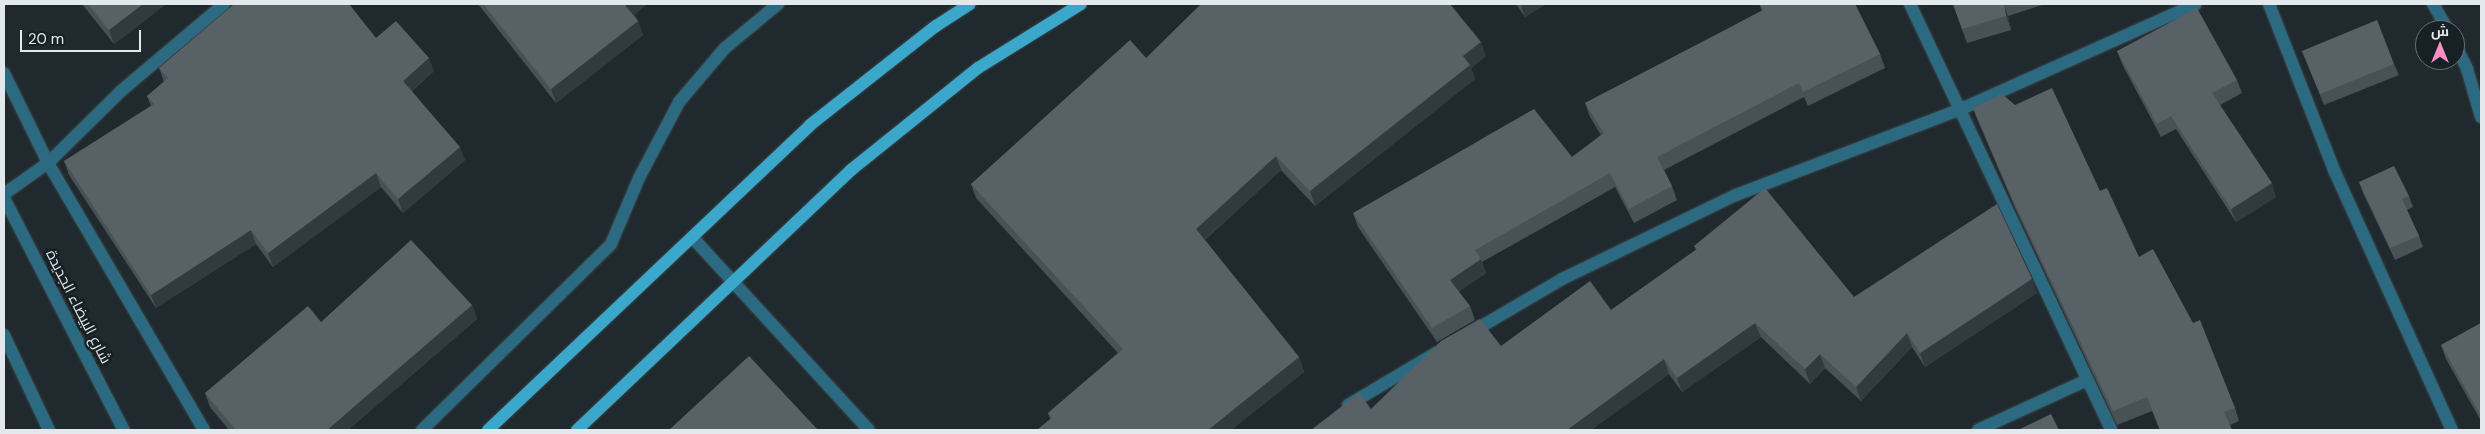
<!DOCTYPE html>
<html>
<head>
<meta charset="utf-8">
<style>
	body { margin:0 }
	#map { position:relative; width:2485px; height:434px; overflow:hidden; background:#202a2e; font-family:"DM Sans",Cairo,sans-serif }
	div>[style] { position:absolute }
	.roads { filter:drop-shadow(0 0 1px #3b4548) drop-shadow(0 0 1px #3b4548) }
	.minor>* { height:12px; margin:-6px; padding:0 6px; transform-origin:6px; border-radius:6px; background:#2b6a80 }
	.tertiary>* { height:12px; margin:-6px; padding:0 6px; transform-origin:6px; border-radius:6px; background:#2b6a80 }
	.primary>* { height:12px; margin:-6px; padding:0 6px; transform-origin:6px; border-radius:6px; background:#3ba8cb }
	.wall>* { inset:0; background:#485156 }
	.shaded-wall>* { inset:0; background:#313b3f }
	.building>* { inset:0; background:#586266 }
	span { translate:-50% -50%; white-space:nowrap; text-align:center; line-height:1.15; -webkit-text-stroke:5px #172024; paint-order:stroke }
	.street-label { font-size:15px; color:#e2e8eb }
	.frame { position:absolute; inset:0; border:5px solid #e2e8eb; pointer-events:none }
	.north { position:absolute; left:2415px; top:20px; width:50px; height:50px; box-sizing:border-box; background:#172024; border:1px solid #687074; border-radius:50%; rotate:0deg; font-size:14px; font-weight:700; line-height:20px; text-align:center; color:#e2e8eb }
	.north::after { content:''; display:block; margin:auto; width:18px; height:22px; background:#fc8fc1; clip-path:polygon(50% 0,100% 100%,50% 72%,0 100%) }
	.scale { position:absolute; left:20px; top:30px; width:121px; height:22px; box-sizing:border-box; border:2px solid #e2e8eb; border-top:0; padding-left:6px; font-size:15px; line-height:18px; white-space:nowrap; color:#e2e8eb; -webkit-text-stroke:4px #172024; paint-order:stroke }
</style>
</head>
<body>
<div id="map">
	<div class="roads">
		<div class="minor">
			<div style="left:1910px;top:4px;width:471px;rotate:64.7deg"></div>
			<div style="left:2269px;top:4px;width:178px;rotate:68.6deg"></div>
			<div style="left:2334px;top:170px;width:286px;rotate:65.6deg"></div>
			<div style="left:2433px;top:4px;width:30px;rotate:60deg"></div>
			<div style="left:2455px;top:44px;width:28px;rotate:64deg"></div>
			<div style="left:2467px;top:69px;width:50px;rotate:73.7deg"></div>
			<div style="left:4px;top:73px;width:100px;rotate:63.9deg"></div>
			<div style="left:48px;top:163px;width:309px;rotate:59.7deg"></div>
			<div style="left:4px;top:194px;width:54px;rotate:-35.2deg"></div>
			<div style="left:48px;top:163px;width:103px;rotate:-44.6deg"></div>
			<div style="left:121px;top:91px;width:135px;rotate:-40.2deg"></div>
			<div style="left:693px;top:238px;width:260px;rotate:47.5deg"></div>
			<div style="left:1470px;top:333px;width:107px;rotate:-30.4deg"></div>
			<div style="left:1562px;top:279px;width:193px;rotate:-25.8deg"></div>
			<div style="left:1736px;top:195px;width:241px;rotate:-20.9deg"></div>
			<div style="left:1961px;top:109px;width:257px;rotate:-24.1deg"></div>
			<div style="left:1348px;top:405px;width:102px;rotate:-30.6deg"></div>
			<div style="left:422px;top:430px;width:265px;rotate:-44.5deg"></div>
			<div style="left:611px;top:244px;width:72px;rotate:-67deg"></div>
			<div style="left:639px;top:178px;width:86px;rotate:-62.2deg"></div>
			<div style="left:679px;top:102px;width:71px;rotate:-49.6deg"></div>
			<div style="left:725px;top:48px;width:69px;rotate:-39.7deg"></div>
			<div style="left:1978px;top:430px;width:120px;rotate:-24.6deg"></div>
		</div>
		<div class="tertiary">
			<div style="left:4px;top:198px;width:261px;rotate:62.7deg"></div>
			<div style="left:4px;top:335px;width:105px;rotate:64.7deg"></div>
		</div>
		<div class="primary">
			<div style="left:488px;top:430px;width:444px;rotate:-43.4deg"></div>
			<div style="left:810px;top:125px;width:160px;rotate:-38.2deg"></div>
			<div style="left:936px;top:26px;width:40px;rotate:-32.9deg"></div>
			<div style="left:577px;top:430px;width:378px;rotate:-43.5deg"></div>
			<div style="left:851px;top:170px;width:163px;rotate:-38.8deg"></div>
			<div style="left:978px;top:68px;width:121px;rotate:-31.9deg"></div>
		</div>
	</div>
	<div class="wall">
		<div style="clip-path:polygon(82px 4px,166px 4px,114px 44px)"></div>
		<div style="clip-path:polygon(478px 4px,647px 4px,634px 15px,638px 21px,643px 35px,556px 103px)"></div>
		<div style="clip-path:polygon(1516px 4px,1546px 4px,1525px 17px)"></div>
		<div style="clip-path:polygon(1759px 4px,1855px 4px,1880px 54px,1885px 68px,1808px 106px,1804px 97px,1664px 170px,1672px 186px,1677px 200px,1634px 223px,1615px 187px,1482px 262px,1486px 273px,1458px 292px,1470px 306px,1475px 320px,1437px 342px,1358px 227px,1353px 213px,1572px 157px,1601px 135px,1590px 117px,1585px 103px,1762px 11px)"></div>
		<div style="clip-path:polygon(1953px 4px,2045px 4px,2008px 16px,2011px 30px,1967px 43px)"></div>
		<div style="clip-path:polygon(376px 38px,434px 71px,412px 91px,465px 160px,403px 213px,381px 187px,273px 267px,256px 244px,156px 308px,69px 175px,64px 161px,151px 106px,147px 96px,164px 82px,159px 68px)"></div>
		<div style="clip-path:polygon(2117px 51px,2237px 80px,2242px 93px,2220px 105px,2276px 197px,2236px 222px,2176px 129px,2161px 137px,2122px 64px)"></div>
		<div style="clip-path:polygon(2302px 51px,2394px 64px,2399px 75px,2324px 105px)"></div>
		<div style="clip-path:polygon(1486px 56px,1471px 68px,1475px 79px,1315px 206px,1281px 170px,1205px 240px,1299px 357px,1304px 372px,1231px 430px,1037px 430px,1050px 419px,1048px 413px,1118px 353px,976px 198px,971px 184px,1146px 58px)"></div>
		<div style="clip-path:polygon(1973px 108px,2100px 191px,2139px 257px,2235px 408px,2239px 421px,2230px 425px,2232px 430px,2160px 430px,2152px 411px,2117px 425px,2016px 210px,1978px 121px)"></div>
		<div style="clip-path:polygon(2359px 182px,2409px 196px,2413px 207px,2407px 210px,2419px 236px,2423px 247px,2395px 260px,2363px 193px)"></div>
		<div style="clip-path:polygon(1694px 246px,1854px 297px,2037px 293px,1925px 367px,1912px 347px,1861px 401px,1825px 368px,1810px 384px,1761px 337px,1682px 392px,1669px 374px,1591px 430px,1311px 430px,1371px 409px,1501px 346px,1611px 310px,1696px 250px)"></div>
		<div style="clip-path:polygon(472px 305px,477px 319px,348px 430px,229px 430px,210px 407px,205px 393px,321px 322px)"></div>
		<div style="clip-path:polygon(2481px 323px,2481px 421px,2446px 359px,2441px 345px)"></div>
	</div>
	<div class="shaded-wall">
		<div style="clip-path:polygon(143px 4px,166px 4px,114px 44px,109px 30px)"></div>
		<div style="clip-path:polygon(626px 4px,647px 4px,630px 18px,625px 5px)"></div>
		<div style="clip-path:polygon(1524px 4px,1546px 4px,1525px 17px,1521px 6px)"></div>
		<div style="clip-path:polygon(2004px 4px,2008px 16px,2011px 30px,2006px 16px)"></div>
		<div style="clip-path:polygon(638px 21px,643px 35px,556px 103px,551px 89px)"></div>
		<div style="clip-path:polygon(1481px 42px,1486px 56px,1471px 68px,1475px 79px,1315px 206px,1310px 191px,1463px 56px)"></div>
		<div style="clip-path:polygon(429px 58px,434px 71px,408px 94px,403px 81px)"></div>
		<div style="clip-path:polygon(460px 147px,465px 160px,403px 213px,398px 199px)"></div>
		<div style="clip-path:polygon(1276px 156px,1281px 170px,1201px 243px,1196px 229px)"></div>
		<div style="clip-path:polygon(376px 173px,381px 187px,273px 267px,268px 253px)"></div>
		<div style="clip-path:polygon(2272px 183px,2276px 197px,2236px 222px,2231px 209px)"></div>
		<div style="clip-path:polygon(251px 230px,256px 244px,156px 308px,151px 295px)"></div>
		<div style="clip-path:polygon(1481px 259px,1486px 273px,1455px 294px,1450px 280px)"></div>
		<div style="clip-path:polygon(2032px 279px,2037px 293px,1925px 367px,1920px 353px)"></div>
		<div style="clip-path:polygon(472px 305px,477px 319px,348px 430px,327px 430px)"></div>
		<div style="clip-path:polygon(1755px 323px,1761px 337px,1682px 392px,1677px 378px)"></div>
		<div style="clip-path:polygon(1907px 333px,1912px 347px,1861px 401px,1856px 387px)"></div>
		<div style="clip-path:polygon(1820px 354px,1825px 368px,1810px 384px,1805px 369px)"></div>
		<div style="clip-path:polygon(1299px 357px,1304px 372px,1231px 430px,1208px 430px)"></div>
		<div style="clip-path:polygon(1664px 359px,1669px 374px,1591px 430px,1567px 430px)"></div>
	</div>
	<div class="building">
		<div style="clip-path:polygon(88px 4px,143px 4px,109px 30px)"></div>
		<div style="clip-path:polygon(234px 4px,349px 4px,376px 38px,396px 21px,429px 58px,403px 81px,460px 147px,398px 199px,376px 173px,268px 253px,251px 230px,151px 295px,64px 161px,154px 104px,147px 96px,168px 78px,159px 68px)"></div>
		<div style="clip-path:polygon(483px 4px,626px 4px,625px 5px,638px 21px,551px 89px)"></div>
		<div style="clip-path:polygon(1201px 4px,1450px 4px,1481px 42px,1463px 56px,1470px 65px,1310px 191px,1276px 156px,1196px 229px,1299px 357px,1208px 430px,1037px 430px,1052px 418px,1048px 413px,1123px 349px,971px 184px,1130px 40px,1146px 58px)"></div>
		<div style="clip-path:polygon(1760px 4px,1855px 4px,1880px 54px,1803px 92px,1799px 83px,1657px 157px,1672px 186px,1629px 209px,1610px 173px,1475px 250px,1481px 259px,1450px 280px,1470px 306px,1432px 328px,1353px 213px,1534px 109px,1572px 157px,1604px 133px,1585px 103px,1763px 10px)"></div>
		<div style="clip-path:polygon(1953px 4px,2004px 4px,2006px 16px,1962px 29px)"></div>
		<div style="clip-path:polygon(2197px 8px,2237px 80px,2212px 93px,2272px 183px,2231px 209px,2171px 116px,2157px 124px,2117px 51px)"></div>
		<div style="clip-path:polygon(2377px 20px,2394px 64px,2320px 94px,2302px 51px)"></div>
		<div style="clip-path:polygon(2052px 88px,2100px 191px,2107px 188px,2139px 257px,2153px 249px,2193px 323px,2200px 320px,2235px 408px,2224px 412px,2232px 430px,2160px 430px,2147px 397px,2113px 411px,2011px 196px,1973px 108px,2002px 94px,2015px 105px)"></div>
		<div style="clip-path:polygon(2394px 166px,2409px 196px,2402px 199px,2419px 236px,2390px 248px,2359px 182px)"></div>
		<div style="clip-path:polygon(1765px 188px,1854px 297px,1997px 204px,2032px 279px,1920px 353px,1907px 333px,1856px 387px,1820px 354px,1805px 369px,1755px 323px,1677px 378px,1664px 359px,1567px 430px,1311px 430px,1359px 393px,1371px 409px,1441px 341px,1480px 319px,1501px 346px,1590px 281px,1611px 310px,1697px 249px,1694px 246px)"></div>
		<div style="clip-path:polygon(411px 240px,472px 305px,327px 430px,236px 430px,205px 393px,308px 306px,321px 322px)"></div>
		<div style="clip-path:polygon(2481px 323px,2481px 416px,2441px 345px)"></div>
		<div style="clip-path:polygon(749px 356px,818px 430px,669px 430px)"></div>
		<div style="clip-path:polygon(2051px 414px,2059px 430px,2018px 430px)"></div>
	</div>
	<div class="street-label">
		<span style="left:78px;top:307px;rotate:63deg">شارع البيضاء الجديدة</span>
	</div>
	<div class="frame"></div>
	<div class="north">ش</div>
	<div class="scale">20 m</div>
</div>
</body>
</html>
